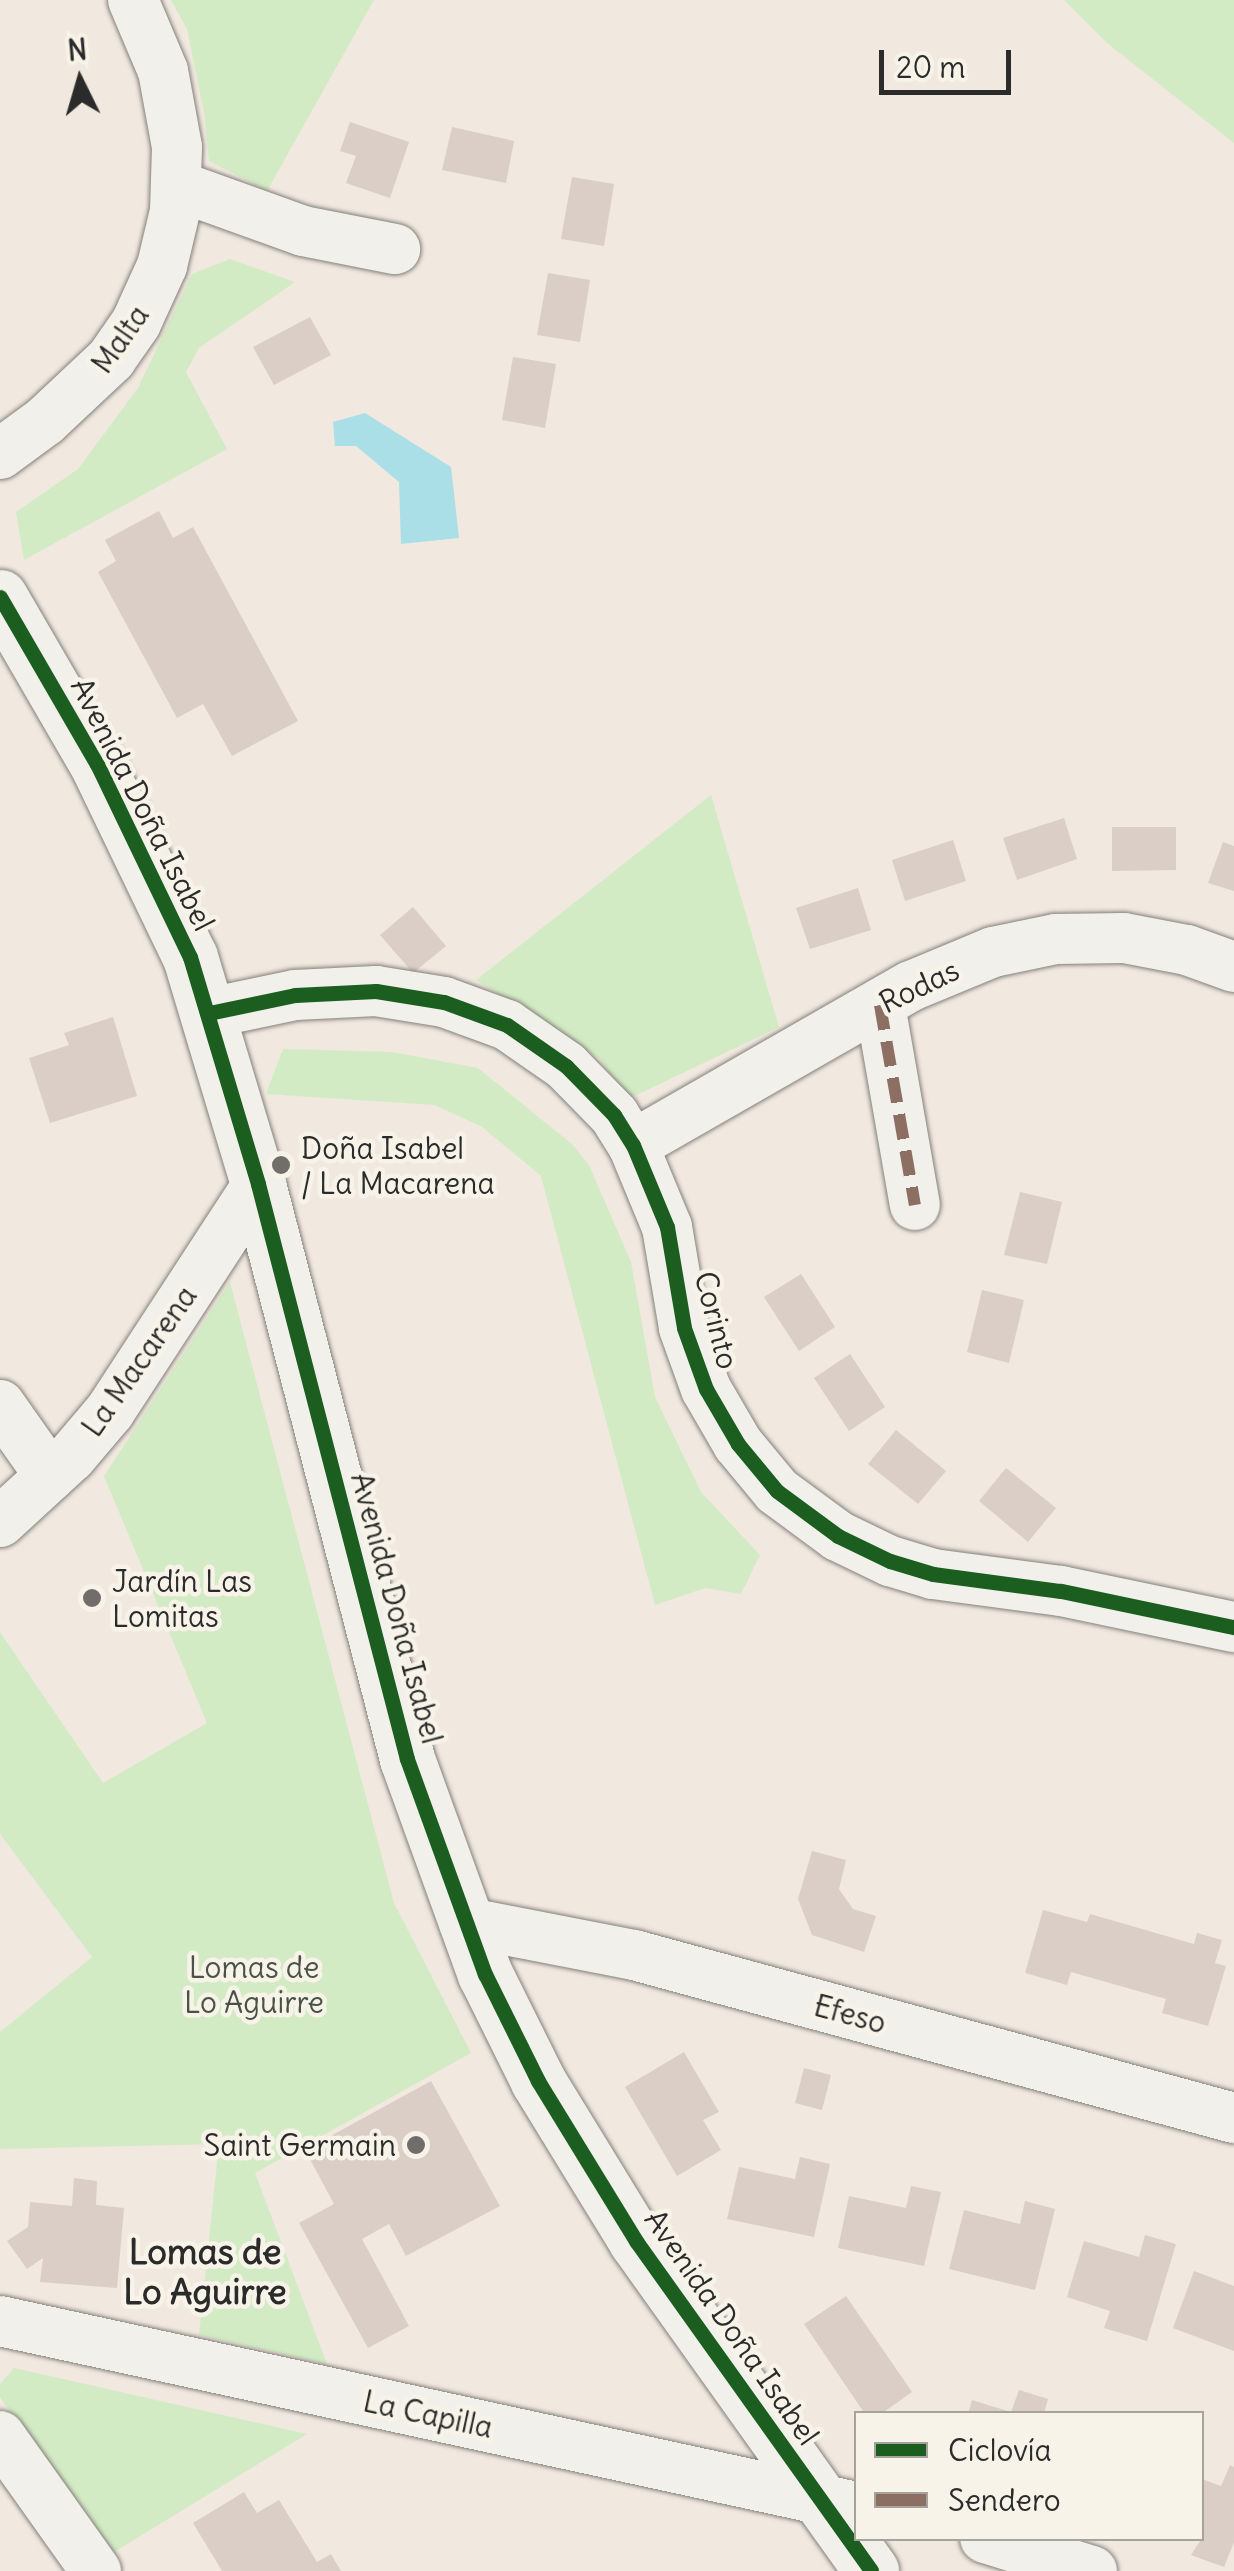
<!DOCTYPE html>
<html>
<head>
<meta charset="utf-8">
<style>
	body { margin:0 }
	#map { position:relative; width:1234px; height:2571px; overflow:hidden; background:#f1e8df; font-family:Delius,sans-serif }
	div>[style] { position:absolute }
	.green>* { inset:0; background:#d3ebc4 }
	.water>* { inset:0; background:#aadfe7 }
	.building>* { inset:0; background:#dbcec6 }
	.roads { filter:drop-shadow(0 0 2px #84807c) drop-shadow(0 0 2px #84807c) }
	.street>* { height:50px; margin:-25px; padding:0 25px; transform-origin:25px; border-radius:25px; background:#f2f0eb }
	.secondary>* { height:55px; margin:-27.5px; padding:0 27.5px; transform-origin:27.5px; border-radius:27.5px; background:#f2f0eb }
	.quiet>* { height:12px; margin-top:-6px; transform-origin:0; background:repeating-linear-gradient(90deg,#8d6e63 0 25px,transparent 0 37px) }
	.cycleway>* { height:15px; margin:-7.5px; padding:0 7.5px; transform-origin:7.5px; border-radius:7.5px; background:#1b5e20 }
	.dots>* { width:28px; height:28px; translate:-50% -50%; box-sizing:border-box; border:5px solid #f7f3e8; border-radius:50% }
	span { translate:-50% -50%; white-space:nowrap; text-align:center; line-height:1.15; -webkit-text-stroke:9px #f7f3e8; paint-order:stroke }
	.street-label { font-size:30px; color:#2b2b2b }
	.poi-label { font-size:30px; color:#2b2b2b }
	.left { translate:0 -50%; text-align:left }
	.right { translate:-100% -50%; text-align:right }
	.park-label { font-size:30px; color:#485245 }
	.quarter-label { font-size:35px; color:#2b2b2b; font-weight:700 }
	.legend { position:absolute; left:854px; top:2411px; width:350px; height:130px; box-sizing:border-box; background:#f7f3e8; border:2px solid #a5a39c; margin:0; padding:12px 18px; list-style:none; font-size:30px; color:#2b2b2b }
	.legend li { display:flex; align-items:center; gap:20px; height:50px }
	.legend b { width:50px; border:2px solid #a5a39c }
	.north { position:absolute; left:30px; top:30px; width:100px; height:100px; -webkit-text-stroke:8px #f7f3e8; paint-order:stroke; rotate:355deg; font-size:28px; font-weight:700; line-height:40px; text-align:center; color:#2b2b2b }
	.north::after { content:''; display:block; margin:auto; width:35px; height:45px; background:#2b2b2b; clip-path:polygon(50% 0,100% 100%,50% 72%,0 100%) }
	.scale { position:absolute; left:879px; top:50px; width:132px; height:45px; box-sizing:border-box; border:5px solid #2b2b2b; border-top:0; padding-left:12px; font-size:30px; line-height:35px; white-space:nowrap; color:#2b2b2b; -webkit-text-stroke:8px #f7f3e8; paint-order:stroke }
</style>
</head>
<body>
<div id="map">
	<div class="green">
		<div style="clip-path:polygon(171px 0,374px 0,267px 191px,209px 161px,204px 113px,187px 29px)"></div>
		<div style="clip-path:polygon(1064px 0,1234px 0,1234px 143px,1107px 43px)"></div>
		<div style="clip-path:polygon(230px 259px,295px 282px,199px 348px,186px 372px,227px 449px,24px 560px,16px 512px,78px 469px,138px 388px,192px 274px)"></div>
		<div style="clip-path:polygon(711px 795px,779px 1027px,626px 1100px,600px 1059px,476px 980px)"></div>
		<div style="clip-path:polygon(283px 1049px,392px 1052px,478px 1068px,573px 1145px,589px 1165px,631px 1262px,655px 1397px,701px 1492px,760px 1555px,741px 1594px,705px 1588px,655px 1605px,541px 1176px,482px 1127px,435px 1105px,266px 1094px)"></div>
		<div style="clip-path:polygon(230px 1282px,394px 1903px,471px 2053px,255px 2173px,327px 2364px,199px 2335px,219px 2144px,0 2149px,0 2032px,92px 1957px,0 1834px,0 1632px,103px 1783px,207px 1723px,104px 1476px)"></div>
		<div style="clip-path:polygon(14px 2368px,307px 2434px,106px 2557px,0 2397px,0 2384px)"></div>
	</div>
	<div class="water">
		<div style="clip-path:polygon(365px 413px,451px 467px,459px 538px,401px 544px,399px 482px,356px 446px,335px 446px,333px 422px)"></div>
	</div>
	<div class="building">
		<div style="clip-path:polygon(350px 122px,409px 142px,390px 198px,346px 183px,356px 156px,340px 151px)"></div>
		<div style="clip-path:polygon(452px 127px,514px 141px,506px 183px,442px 170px)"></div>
		<div style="clip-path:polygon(572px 177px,614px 184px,604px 246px,561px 239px)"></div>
		<div style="clip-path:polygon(548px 273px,590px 280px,580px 342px,537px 335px)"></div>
		<div style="clip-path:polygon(310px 317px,331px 355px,274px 385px,253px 347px)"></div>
		<div style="clip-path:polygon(513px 357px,556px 364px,545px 428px,502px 420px)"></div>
		<div style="clip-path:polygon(159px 511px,173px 538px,193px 527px,298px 721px,232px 756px,203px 704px,177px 718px,98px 572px,116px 561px,105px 540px)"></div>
		<div style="clip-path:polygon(1064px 818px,1077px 859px,1017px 880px,1003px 838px)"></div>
		<div style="clip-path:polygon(1112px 827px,1176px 827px,1176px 870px,1112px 871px)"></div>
		<div style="clip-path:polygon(953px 840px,966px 881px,905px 901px,892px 860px)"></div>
		<div style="clip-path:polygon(1223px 842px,1234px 846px,1234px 891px,1208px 883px)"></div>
		<div style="clip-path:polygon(858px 888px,871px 930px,810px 949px,796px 908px)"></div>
		<div style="clip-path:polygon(413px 907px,446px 946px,413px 973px,380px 935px)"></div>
		<div style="clip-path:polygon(113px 1017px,137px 1096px,50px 1123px,29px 1058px,69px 1045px,64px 1033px)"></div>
		<div style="clip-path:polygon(1020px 1192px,1062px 1202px,1047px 1264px,1004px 1255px)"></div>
		<div style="clip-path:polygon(801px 1274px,835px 1327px,799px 1351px,764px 1297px)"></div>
		<div style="clip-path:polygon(982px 1290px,1024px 1300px,1009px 1363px,967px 1352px)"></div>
		<div style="clip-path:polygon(850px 1354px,885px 1407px,849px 1431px,814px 1378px)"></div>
		<div style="clip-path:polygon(896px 1430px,946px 1471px,918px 1504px,868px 1464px)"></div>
		<div style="clip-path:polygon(1006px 1468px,1056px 1508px,1028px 1542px,979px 1501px)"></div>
		<div style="clip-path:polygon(812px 1851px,846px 1860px,839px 1889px,853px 1909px,876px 1916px,864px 1952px,812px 1935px,798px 1899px)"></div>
		<div style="clip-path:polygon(1043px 1910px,1087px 1922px,1090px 1914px,1194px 1944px,1197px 1933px,1222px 1940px,1215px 1963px,1226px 1966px,1208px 2026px,1162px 2013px,1166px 1999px,1071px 1972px,1067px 1985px,1025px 1973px)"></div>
		<div style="clip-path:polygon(684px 2052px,719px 2112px,703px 2120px,721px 2150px,677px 2176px,625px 2087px)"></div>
		<div style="clip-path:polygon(804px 2068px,831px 2075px,822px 2110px,795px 2103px)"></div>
		<div style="clip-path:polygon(431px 2081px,500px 2206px,406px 2256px,389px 2224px,362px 2239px,409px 2326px,368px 2348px,299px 2223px,334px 2204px,305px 2150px)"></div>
		<div style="clip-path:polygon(800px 2157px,830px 2164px,814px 2237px,727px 2219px,739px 2167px,795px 2179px)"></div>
		<div style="clip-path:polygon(74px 2178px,97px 2181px,96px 2205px,124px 2208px,117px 2288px,40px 2282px,43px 2258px,27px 2269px,7px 2241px,28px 2227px,30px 2202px,72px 2206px)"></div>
		<div style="clip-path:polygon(911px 2186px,941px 2192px,924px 2266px,838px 2248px,849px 2196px,906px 2208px)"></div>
		<div style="clip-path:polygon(1025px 2201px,1055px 2209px,1035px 2290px,949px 2269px,964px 2210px,1020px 2224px)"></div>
		<div style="clip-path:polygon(1145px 2235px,1176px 2244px,1147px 2341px,1104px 2328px,1110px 2311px,1067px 2297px,1084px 2241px,1139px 2257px)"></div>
		<div style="clip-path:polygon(1194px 2271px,1234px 2286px,1234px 2351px,1173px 2328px)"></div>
		<div style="clip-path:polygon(846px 2296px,912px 2392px,881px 2414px,865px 2414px,804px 2324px)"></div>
		<div style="clip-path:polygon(1019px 2390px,1048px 2399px,1044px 2414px,968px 2414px,972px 2400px,1011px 2412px)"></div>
		<div style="clip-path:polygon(1230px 2465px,1234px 2467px,1234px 2542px,1224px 2567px,1191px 2555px,1202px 2538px,1202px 2479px,1221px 2486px)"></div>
		<div style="clip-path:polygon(244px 2492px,257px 2513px,279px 2500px,317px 2562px,331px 2554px,341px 2571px,222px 2571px,193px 2523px)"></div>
	</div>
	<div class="roads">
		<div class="street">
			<div style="left:178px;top:186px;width:133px;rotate:19.8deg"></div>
			<div style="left:303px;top:231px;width:94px;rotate:11.1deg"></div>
			<div style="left:0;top:454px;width:56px;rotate:-36.3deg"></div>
			<div style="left:45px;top:421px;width:91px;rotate:-43.2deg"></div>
			<div style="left:111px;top:359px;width:44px;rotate:-55.2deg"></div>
			<div style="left:136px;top:323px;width:63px;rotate:-65.5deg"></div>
			<div style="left:162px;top:266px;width:57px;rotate:-76.7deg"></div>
			<div style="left:175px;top:211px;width:64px;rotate:-88.2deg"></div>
			<div style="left:177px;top:147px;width:77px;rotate:-100.4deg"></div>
			<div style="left:163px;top:71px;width:77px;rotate:-112.9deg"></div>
			<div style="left:880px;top:1005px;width:203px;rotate:80.1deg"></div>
			<div style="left:209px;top:1013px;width:88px;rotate:-11.8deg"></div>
			<div style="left:295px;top:995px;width:81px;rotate:-2.8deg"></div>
			<div style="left:376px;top:991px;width:69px;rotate:9.2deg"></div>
			<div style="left:444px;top:1002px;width:67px;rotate:20.1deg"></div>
			<div style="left:507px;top:1025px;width:72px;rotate:34.8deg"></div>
			<div style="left:566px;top:1066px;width:69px;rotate:45.6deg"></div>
			<div style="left:614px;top:1115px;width:36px;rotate:58deg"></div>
			<div style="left:633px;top:1145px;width:89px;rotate:67.5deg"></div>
			<div style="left:667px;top:1227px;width:102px;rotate:80.4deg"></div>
			<div style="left:684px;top:1328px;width:65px;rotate:70.2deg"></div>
			<div style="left:706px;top:1389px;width:64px;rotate:59.8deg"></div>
			<div style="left:738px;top:1444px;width:61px;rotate:50.3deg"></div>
			<div style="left:777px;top:1491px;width:76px;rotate:36.4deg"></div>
			<div style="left:838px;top:1536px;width:58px;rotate:25.7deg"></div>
			<div style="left:890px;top:1561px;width:45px;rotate:16.8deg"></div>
			<div style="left:933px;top:1574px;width:129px;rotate:7.6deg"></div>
			<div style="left:1061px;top:1591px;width:177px;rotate:11.8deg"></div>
			<div style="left:633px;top:1145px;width:320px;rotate:-29.8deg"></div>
			<div style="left:911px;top:986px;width:89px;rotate:-22.5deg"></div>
			<div style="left:993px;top:952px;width:64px;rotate:-11.7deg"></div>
			<div style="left:1056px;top:939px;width:68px;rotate:-0.8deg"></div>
			<div style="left:1124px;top:938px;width:64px;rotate:10.8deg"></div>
			<div style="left:1187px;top:950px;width:50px;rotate:19.9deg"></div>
			<div style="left:0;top:1405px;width:87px;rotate:54.8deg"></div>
			<div style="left:0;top:1522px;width:96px;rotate:-42.5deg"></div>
			<div style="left:71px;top:1457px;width:60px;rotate:-49.7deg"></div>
			<div style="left:110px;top:1411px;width:271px;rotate:-56.9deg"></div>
			<div style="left:464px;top:1922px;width:173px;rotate:11deg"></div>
			<div style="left:634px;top:1955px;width:622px;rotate:15.2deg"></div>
			<div style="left:0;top:2321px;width:867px;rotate:12.26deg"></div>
			<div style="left:0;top:2436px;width:166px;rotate:54.6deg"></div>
			<div style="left:985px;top:2538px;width:112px;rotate:17.1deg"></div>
		</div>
		<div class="secondary">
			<div style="left:0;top:597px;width:193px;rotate:59.9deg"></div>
			<div style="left:97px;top:764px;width:214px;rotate:64.3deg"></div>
			<div style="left:190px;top:957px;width:237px;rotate:73.3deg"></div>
			<div style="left:258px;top:1184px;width:594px;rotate:75.47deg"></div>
			<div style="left:407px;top:1759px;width:229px;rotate:70.1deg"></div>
			<div style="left:485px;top:1974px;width:119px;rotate:63.6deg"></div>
			<div style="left:538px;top:2081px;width:188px;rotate:58.5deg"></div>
			<div style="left:636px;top:2241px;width:405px;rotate:54.5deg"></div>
		</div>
	</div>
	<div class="quiet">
		<div style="left:880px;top:1005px;width:203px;rotate:80.1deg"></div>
	</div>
	<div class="cycleway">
		<div style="left:0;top:597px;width:193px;rotate:59.9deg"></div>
		<div style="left:97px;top:764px;width:214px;rotate:64.3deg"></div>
		<div style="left:190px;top:957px;width:237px;rotate:73.3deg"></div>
		<div style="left:258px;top:1184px;width:594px;rotate:75.47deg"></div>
		<div style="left:407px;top:1759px;width:229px;rotate:70.1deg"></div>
		<div style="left:485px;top:1974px;width:119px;rotate:63.6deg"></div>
		<div style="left:538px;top:2081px;width:188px;rotate:58.5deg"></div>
		<div style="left:636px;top:2241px;width:405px;rotate:54.5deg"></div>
		<div style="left:209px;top:1013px;width:88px;rotate:-11.8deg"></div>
		<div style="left:295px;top:995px;width:81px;rotate:-2.8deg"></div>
		<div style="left:376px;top:991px;width:69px;rotate:9.2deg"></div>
		<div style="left:444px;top:1002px;width:67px;rotate:20.1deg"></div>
		<div style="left:507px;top:1025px;width:72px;rotate:34.8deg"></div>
		<div style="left:566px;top:1066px;width:69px;rotate:45.6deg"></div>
		<div style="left:614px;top:1115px;width:36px;rotate:58deg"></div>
		<div style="left:633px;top:1145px;width:89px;rotate:67.5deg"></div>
		<div style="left:667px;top:1227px;width:102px;rotate:80.4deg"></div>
		<div style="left:684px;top:1328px;width:65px;rotate:70.2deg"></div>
		<div style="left:706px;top:1389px;width:64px;rotate:59.8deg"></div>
		<div style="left:738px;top:1444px;width:61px;rotate:50.3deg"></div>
		<div style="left:777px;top:1491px;width:76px;rotate:36.4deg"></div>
		<div style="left:838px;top:1536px;width:58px;rotate:25.7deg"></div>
		<div style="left:890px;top:1561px;width:45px;rotate:16.8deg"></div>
		<div style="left:933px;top:1574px;width:129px;rotate:7.6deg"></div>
		<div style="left:1061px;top:1591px;width:177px;rotate:11.8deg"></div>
	</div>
	<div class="dots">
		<div style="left:281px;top:1165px;background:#706d6a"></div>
		<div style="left:92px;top:1598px;background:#706d6a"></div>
		<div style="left:416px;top:2145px;background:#706d6a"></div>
	</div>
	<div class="street-label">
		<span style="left:120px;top:339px;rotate:-55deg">Malta</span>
		<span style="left:143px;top:804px;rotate:63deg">Avenida Doña Isabel</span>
		<span style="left:919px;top:986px;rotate:-26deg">Rodas</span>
		<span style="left:717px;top:1320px;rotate:76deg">Corinto</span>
		<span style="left:139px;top:1361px;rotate:-55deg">La Macarena</span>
		<span style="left:397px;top:1608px;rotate:75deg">Avenida Doña Isabel</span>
		<span style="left:850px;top:2014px;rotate:15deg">Efeso</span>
		<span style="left:732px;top:2327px;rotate:55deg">Avenida Doña Isabel</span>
		<span style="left:428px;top:2414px;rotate:12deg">La Capilla</span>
	</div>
	<div class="poi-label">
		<span class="left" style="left:301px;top:1165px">Doña Isabel<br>/ La Macarena</span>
		<span class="left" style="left:112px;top:1598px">Jardín Las<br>Lomitas</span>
		<span class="right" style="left:396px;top:2145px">Saint Germain</span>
	</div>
	<div class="park-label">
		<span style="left:254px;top:1984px">Lomas de<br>Lo Aguirre</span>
	</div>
	<div class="quarter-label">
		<span style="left:205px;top:2271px">Lomas de<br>Lo Aguirre</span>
	</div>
	<ul class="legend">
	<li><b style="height:12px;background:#1b5e20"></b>Ciclovía</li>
	<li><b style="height:12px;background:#8d6e63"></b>Sendero</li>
	</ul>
	<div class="north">N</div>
	<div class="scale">20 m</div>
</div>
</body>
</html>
